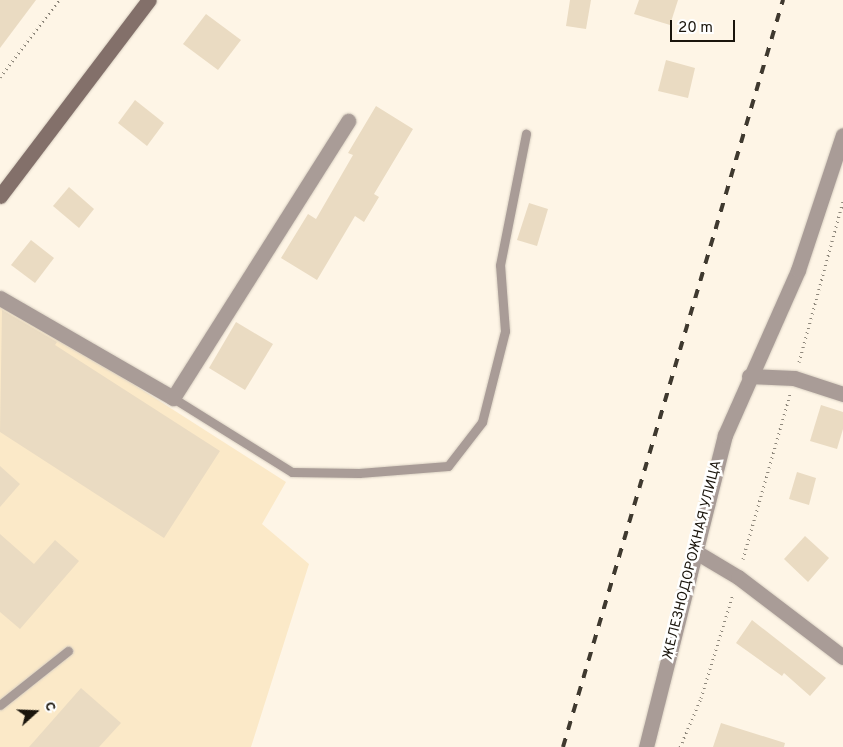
<!DOCTYPE html>
<html>
<head>
<meta charset="utf-8">
<style>
	body { margin:0 }
	#map { position:relative; width:843px; height:747px; overflow:hidden; background:#fef5e6; font-family:Overpass,sans-serif }
	div>[style] { position:absolute }
	.built>* { inset:0; background:#fbe9c8 }
	.building>* { inset:0; background:#eadbc2 }
	.path>* { height:3px; margin-top:-1.5px; transform-origin:0; background:repeating-linear-gradient(90deg,#8f887c 0 1px,transparent 0 5px) }
	.roads { filter:drop-shadow(0 0 1px #dad1c3) drop-shadow(0 0 1px #dad1c3) }
	.lane>* { height:9px; margin:-4.5px; padding:0 4.5px; transform-origin:4.5px; border-radius:4.5px; background:#a99c97 }
	.street>* { height:15px; margin:-7.5px; padding:0 7.5px; transform-origin:7.5px; border-radius:7.5px; background:#a99c97 }
	.secondary>* { height:15px; margin:-7.5px; padding:0 7.5px; transform-origin:7.5px; border-radius:7.5px; background:#83706a }
	.rail>* { height:4px; margin-top:-2px; transform-origin:0; background:repeating-linear-gradient(90deg,#3f392f 0 9px,transparent 0 18px) }
	span { translate:-50% -50%; white-space:nowrap; text-align:center; line-height:1.15; -webkit-text-stroke:5px #fff; paint-order:stroke }
	.street-label { font-size:14px; color:#1a150c }
	.north { position:absolute; left:10px; top:687px; width:50px; height:50px; -webkit-text-stroke:4px #fff; paint-order:stroke; rotate:70deg; font-size:14px; font-weight:700; line-height:20px; text-align:center; color:#1a150c }
	.north::after { content:''; display:block; margin:auto; width:18px; height:22px; background:#1a150c; clip-path:polygon(50% 0,100% 100%,50% 72%,0 100%) }
	.scale { position:absolute; left:670px; top:20px; width:65px; height:22px; box-sizing:border-box; border:2px solid #1a150c; border-top:0; padding-left:6px; font-size:15px; line-height:18px; white-space:nowrap; color:#1a150c; -webkit-text-stroke:4px #fff; paint-order:stroke }
</style>
</head>
<body>
<div id="map">
	<div class="built">
		<div style="clip-path:polygon(0 299px,286px 482px,262px 524px,309px 564px,251px 747px,0 747px)"></div>
	</div>
	<div class="building">
		<div style="clip-path:polygon(0 0,36px 0,0 48px)"></div>
		<div style="clip-path:polygon(570px 0,591px 0,586px 29px,566px 26px)"></div>
		<div style="clip-path:polygon(639px 0,678px 0,670px 25px,634px 14px)"></div>
		<div style="clip-path:polygon(206px 14px,241px 40px,218px 70px,183px 44px)"></div>
		<div style="clip-path:polygon(666px 60px,695px 68px,688px 98px,658px 91px)"></div>
		<div style="clip-path:polygon(135px 100px,164px 123px,147px 146px,118px 123px)"></div>
		<div style="clip-path:polygon(376px 106px,413px 129px,374px 194px,379px 197px,364px 222px,355px 216px,317px 280px,281px 258px,308px 214px,316px 219px,353px 155px,348px 153px)"></div>
		<div style="clip-path:polygon(69px 187px,94px 209px,79px 228px,53px 206px)"></div>
		<div style="clip-path:polygon(529px 203px,548px 209px,537px 246px,517px 240px)"></div>
		<div style="clip-path:polygon(31px 240px,54px 258px,35px 283px,11px 265px)"></div>
		<div style="clip-path:polygon(2px 310px,57px 342px,55px 345px,220px 451px,164px 538px,0 432px)"></div>
		<div style="clip-path:polygon(236px 322px,273px 344px,245px 390px,209px 368px)"></div>
		<div style="clip-path:polygon(821px 405px,843px 412px,843px 429px,837px 449px,810px 441px)"></div>
		<div style="clip-path:polygon(0 466px,20px 484px,0 507px)"></div>
		<div style="clip-path:polygon(797px 472px,816px 478px,809px 505px,789px 499px)"></div>
		<div style="clip-path:polygon(0 534px,34px 564px,55px 540px,79px 561px,20px 629px,0 612px)"></div>
		<div style="clip-path:polygon(805px 536px,829px 558px,808px 582px,784px 559px)"></div>
		<div style="clip-path:polygon(752px 620px,826px 678px,810px 696px,784px 673px,782px 676px,736px 643px)"></div>
		<div style="clip-path:polygon(81px 688px,121px 723px,99px 747px,29px 747px)"></div>
		<div style="clip-path:polygon(721px 723px,785px 743px,784px 747px,713px 747px)"></div>
	</div>
	<div class="path">
		<div style="left:0;top:77px;width:97px;rotate:-52.5deg"></div>
		<div style="left:799px;top:362px;width:167px;rotate:-74.7deg"></div>
		<div style="left:743px;top:559px;width:172px;rotate:-74.1deg"></div>
		<div style="left:680px;top:747px;width:53px;rotate:-66.8deg"></div>
		<div style="left:701px;top:698px;width:109px;rotate:-72.9deg"></div>
	</div>
	<div class="roads">
		<div class="lane">
			<div style="left:173px;top:398px;width:140px;rotate:31.9deg"></div>
			<div style="left:292px;top:472px;width:67px;rotate:0.9deg"></div>
			<div style="left:359px;top:473px;width:89px;rotate:-4.5deg"></div>
			<div style="left:448px;top:466px;width:56px;rotate:-52.3deg"></div>
			<div style="left:482px;top:422px;width:94px;rotate:-75.8deg"></div>
			<div style="left:505px;top:331px;width:66px;rotate:-94.3deg"></div>
			<div style="left:500px;top:265px;width:134px;rotate:-78.8deg"></div>
			<div style="left:0;top:705px;width:87px;rotate:-38.5deg"></div>
		</div>
		<div class="street">
			<div style="left:0;top:298px;width:200px;rotate:30deg"></div>
			<div style="left:173px;top:398px;width:328px;rotate:-57.7deg"></div>
			<div style="left:749px;top:376px;width:45px;rotate:2.5deg"></div>
			<div style="left:794px;top:378px;width:52px;rotate:18.1deg"></div>
			<div style="left:696px;top:552px;width:49px;rotate:30.8deg"></div>
			<div style="left:738px;top:577px;width:132px;rotate:37.3deg"></div>
			<div style="left:646px;top:747px;width:322px;rotate:-75.8deg"></div>
			<div style="left:725px;top:435px;width:180px;rotate:-66.1deg"></div>
			<div style="left:798px;top:270px;width:142px;rotate:-71.6deg"></div>
		</div>
		<div class="secondary">
			<div style="left:0;top:196px;width:246px;rotate:-52.8deg"></div>
		</div>
	</div>
	<div class="rail">
		<div style="left:563px;top:747px;width:779px;rotate:-73.59deg"></div>
	</div>
	<div class="street-label">
		<span style="left:693px;top:560px;rotate:-76deg">ЖЕЛЕЗНОДОРОЖНАЯ УЛИЦА</span>
	</div>
	<div class="north">С</div>
	<div class="scale">20 m</div>
</div>
</body>
</html>
